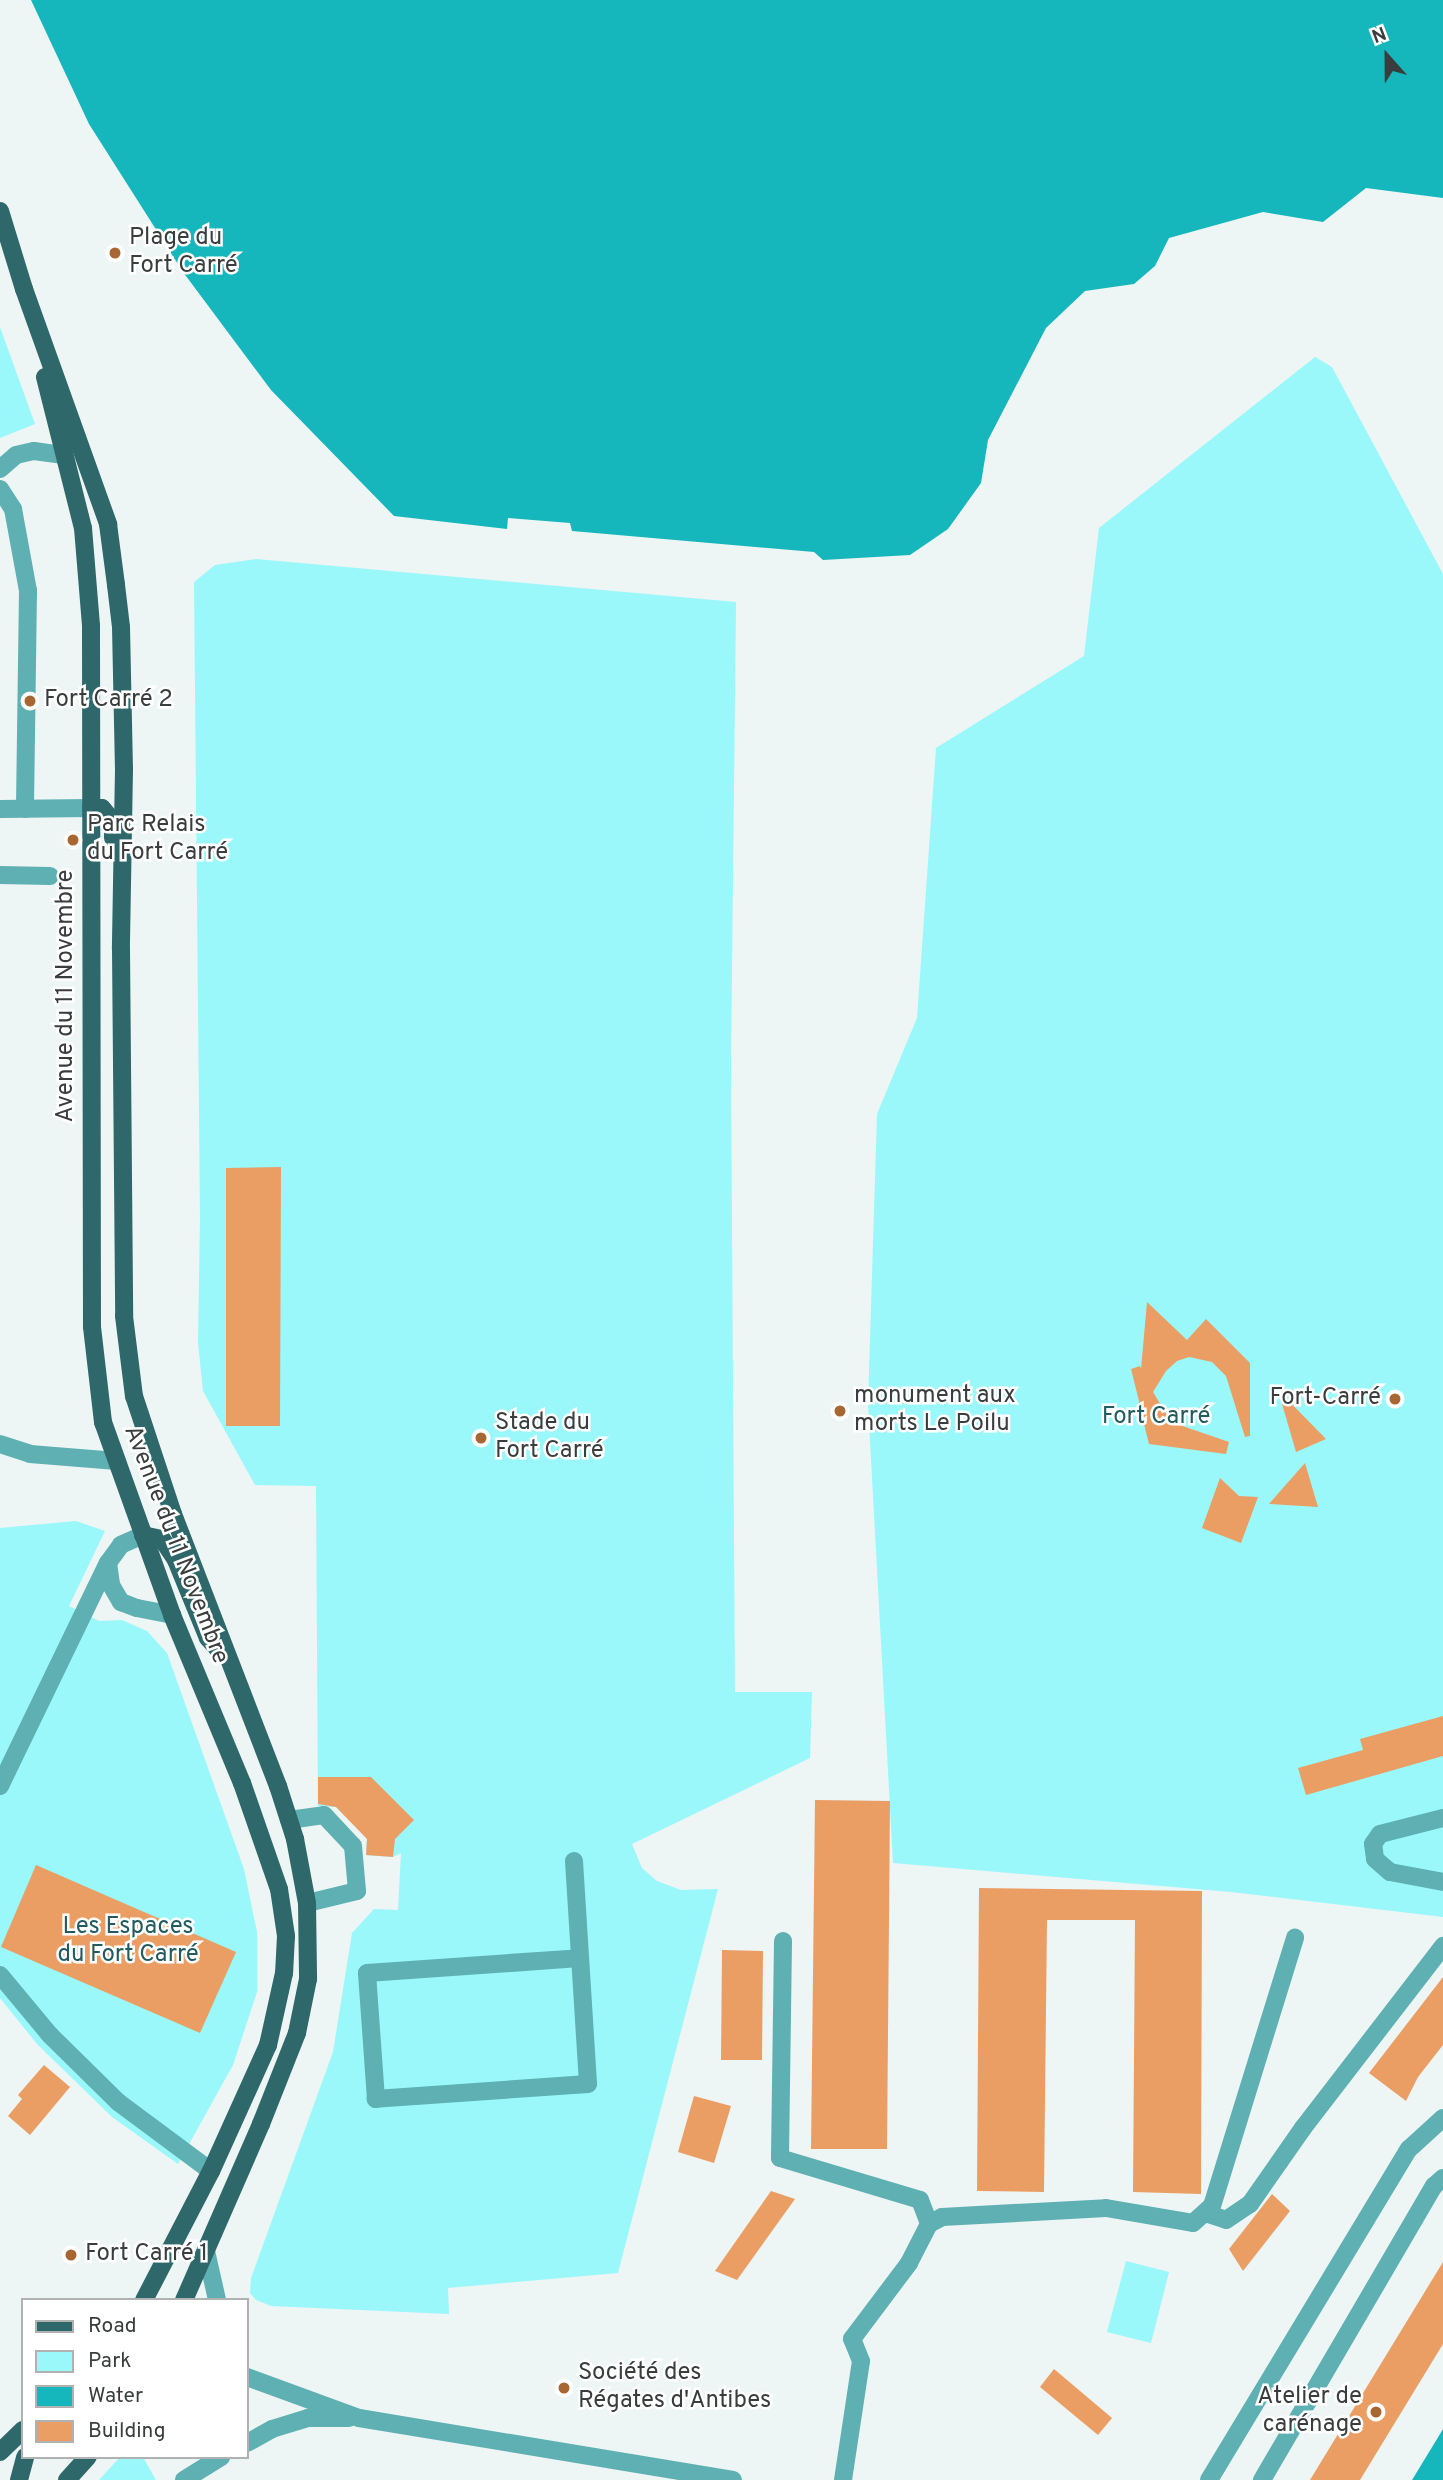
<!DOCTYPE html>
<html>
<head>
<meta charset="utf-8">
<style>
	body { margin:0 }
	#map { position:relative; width:1443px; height:2480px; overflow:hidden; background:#edf5f5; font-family:Overpass,sans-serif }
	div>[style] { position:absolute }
	.green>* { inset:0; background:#9af8fa }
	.water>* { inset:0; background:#16b7bc }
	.building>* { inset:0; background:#eb9e64 }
	.minor>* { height:18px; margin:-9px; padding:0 9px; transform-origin:9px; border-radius:9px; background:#5eb0b3 }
	.major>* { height:18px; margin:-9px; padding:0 9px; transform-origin:9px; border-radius:9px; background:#2e686a }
	.dots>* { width:19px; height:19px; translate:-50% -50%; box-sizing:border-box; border:4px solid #fff; border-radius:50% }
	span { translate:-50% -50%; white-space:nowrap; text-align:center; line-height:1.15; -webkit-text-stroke:5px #fff; paint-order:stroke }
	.poi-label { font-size:24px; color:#3a3d3d }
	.left { translate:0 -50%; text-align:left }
	.right { translate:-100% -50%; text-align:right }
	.street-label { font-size:24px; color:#3a3d3d }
	.park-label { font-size:24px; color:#225b5d }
	.legend { position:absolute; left:21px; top:2298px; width:228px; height:161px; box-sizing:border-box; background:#fff; border:2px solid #b0b1b1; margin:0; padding:9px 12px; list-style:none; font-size:21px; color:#3a3d3d }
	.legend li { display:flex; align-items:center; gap:14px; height:35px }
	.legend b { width:35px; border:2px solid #b0b1b1 }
	.north { position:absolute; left:1352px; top:21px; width:70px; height:70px; -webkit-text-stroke:5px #fff; paint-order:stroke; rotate:339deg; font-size:19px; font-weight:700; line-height:28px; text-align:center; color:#3a3d3d }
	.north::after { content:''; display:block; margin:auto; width:24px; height:32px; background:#3a3d3d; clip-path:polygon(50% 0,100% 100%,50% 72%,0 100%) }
</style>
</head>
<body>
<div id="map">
	<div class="green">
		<div style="clip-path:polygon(0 327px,35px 424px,0 438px)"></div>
		<div style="clip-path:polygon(1315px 357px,1332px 367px,1443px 574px,1443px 1917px,1231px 1892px,893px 1863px,868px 1404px,877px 1114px,917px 1018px,936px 748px,1084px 656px,1099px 528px)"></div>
		<div style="clip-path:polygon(256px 559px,736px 602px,731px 1065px,735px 1692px,812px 1692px,810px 1758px,632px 1844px,642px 1868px,657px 1881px,681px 1890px,718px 1889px,618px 2273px,448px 2288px,449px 2314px,271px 2306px,256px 2300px,250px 2293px,251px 2278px,333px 2052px,352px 1933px,374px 1909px,398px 1910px,401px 1853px,393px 1857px,366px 1855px,367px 1838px,336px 1807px,318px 1806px,316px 1486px,255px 1485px,203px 1391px,198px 1343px,200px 1218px,194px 582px,215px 565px)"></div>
		<div style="clip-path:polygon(76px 1521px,105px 1531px,69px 1606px,99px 1621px,122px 1620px,147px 1631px,167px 1653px,244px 1869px,257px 1932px,257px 1992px,233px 2065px,178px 2164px,112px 2117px,37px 2044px,0 1998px,0 1528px)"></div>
		<div style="clip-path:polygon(1126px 2261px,1169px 2272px,1151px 2343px,1107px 2332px)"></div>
		<div style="clip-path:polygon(120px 2457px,143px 2457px,156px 2480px,99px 2480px)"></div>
	</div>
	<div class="water">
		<div style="clip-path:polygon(31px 0,1443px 0,1443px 198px,1366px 188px,1323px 222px,1263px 212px,1169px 238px,1155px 266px,1134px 284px,1085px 291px,1046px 328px,988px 440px,981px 483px,948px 529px,910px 555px,823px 560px,814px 552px,572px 531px,570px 523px,508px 518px,507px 529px,394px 516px,271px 390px,183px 272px,89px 124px)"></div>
		<div style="clip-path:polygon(1443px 2429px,1443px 2480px,1412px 2480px,1437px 2439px)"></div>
	</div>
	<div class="building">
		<div style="clip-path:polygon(281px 1167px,280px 1426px,226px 1426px,226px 1168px)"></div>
		<div style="clip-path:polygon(1147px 1302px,1187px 1340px,1206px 1319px,1250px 1363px,1250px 1436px,1245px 1437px,1226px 1376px,1212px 1362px,1189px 1357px,1177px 1361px,1166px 1371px,1153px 1392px,1171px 1422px,1229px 1442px,1226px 1454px,1149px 1444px,1141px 1412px,1137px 1420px,1139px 1401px,1131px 1369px,1140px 1366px,1141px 1369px)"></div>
		<div style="clip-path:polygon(1278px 1390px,1326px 1439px,1296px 1452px)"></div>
		<div style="clip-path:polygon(1305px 1463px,1318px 1507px,1269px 1504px)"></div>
		<div style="clip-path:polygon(1220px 1478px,1239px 1496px,1258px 1497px,1241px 1543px,1202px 1528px)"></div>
		<div style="clip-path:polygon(1443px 1716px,1443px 1756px,1306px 1795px,1298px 1768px,1363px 1750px,1360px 1739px)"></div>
		<div style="clip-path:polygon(318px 1777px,371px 1777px,414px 1820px,395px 1839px,393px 1857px,366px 1855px,367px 1839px,336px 1807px,318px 1804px)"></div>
		<div style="clip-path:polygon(815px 1800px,890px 1801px,887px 2149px,811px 2149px)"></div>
		<div style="clip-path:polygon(36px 1865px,236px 1952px,200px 2033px,1px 1947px)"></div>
		<div style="clip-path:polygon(979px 1888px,1202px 1891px,1201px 2194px,1133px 2192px,1135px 1920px,1047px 1920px,1044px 2192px,977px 2191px)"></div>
		<div style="clip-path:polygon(722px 1950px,763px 1951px,762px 2060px,721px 2060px)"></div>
		<div style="clip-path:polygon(1443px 1977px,1443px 2045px,1418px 2077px,1406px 2101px,1369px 2073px)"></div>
		<div style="clip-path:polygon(44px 2065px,70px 2087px,30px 2135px,8px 2116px,22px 2099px,18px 2095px)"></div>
		<div style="clip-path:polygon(694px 2096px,731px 2106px,714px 2163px,678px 2152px)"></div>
		<div style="clip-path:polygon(771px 2191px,795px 2199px,737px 2280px,715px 2271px)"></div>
		<div style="clip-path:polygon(1272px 2194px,1290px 2211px,1243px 2271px,1229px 2249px)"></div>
		<div style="clip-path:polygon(1443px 2262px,1443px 2344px,1360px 2480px,1310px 2480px)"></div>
		<div style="clip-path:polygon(1054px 2369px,1112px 2418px,1098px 2435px,1040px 2387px)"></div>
	</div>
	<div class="minor">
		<div style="left:0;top:469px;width:21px;rotate:-41deg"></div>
		<div style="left:16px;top:455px;width:18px;rotate:-13deg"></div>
		<div style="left:34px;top:451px;width:30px;rotate:8deg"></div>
		<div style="left:0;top:489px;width:24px;rotate:57deg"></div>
		<div style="left:13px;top:509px;width:83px;rotate:79.6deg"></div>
		<div style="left:28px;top:591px;width:218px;rotate:90.8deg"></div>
		<div style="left:0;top:809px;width:91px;rotate:-0.6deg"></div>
		<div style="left:0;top:875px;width:50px;rotate:1.1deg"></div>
		<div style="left:0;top:1444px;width:32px;rotate:18deg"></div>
		<div style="left:30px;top:1454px;width:87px;rotate:4.6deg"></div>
		<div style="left:143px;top:1535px;width:24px;rotate:156deg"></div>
		<div style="left:121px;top:1545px;width:22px;rotate:126deg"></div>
		<div style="left:108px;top:1563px;width:22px;rotate:82deg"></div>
		<div style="left:111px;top:1585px;width:20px;rotate:60deg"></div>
		<div style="left:121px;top:1602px;width:17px;rotate:21deg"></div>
		<div style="left:137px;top:1608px;width:36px;rotate:11deg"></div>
		<div style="left:0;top:1786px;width:248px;rotate:-64.2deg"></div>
		<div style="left:1443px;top:1818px;width:65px;rotate:165.7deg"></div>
		<div style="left:1380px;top:1834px;width:12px;rotate:125deg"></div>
		<div style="left:1373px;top:1844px;width:15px;rotate:82deg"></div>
		<div style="left:1375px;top:1859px;width:20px;rotate:41deg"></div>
		<div style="left:1390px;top:1872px;width:54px;rotate:10.7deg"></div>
		<div style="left:289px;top:1820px;width:35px;rotate:-8deg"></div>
		<div style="left:324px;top:1815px;width:42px;rotate:46.9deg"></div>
		<div style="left:353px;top:1846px;width:45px;rotate:84.9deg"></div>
		<div style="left:357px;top:1891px;width:51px;rotate:166.5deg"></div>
		<div style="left:574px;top:1861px;width:223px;rotate:86.4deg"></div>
		<div style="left:588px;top:2084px;width:213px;rotate:176deg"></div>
		<div style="left:376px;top:2099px;width:126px;rotate:-94.1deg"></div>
		<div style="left:367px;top:1973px;width:213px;rotate:-4deg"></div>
		<div style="left:783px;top:1941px;width:217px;rotate:90.8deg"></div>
		<div style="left:780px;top:2158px;width:146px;rotate:16.7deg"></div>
		<div style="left:920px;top:2200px;width:26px;rotate:69deg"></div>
		<div style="left:0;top:1975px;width:78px;rotate:50.2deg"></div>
		<div style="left:50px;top:2035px;width:95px;rotate:44.6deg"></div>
		<div style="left:118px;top:2102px;width:116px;rotate:36.6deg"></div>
		<div style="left:1205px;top:2213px;width:22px;rotate:18deg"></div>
		<div style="left:1226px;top:2220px;width:29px;rotate:-34deg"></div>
		<div style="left:1250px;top:2204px;width:93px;rotate:-55.1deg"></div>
		<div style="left:1303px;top:2128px;width:230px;rotate:-52.4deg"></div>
		<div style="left:206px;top:2251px;width:50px;rotate:77.3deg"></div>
		<div style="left:247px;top:2377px;width:119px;rotate:20.1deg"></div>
		<div style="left:359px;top:2418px;width:379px;rotate:9.4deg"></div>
		<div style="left:247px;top:2443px;width:29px;rotate:-29deg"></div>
		<div style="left:272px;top:2429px;width:38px;rotate:-17deg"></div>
		<div style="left:308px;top:2418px;width:41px"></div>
		<div style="left:184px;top:2480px;width:44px;rotate:-31.9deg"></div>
		<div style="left:843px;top:2480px;width:120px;rotate:-81.4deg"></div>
		<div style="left:861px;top:2361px;width:24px;rotate:-112deg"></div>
		<div style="left:852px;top:2339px;width:95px;rotate:-53.1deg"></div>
		<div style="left:909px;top:2263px;width:44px;rotate:-62.9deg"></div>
		<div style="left:929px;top:2224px;width:15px;rotate:-28deg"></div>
		<div style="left:942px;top:2217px;width:164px;rotate:-3.1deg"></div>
		<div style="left:1106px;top:2208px;width:88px;rotate:9.8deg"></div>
		<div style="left:1193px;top:2223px;width:25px;rotate:-42deg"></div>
		<div style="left:1212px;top:2206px;width:281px;rotate:-72.8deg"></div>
		<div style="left:1209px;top:2480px;width:387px;rotate:-58.9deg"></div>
		<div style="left:1409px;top:2149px;width:46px;rotate:-42.4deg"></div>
		<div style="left:1262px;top:2480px;width:341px;rotate:-59.7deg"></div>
		<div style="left:1434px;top:2186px;width:12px;rotate:-42deg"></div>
	</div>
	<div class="major">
		<div style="left:0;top:211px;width:82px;rotate:72.9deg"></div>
		<div style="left:24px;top:289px;width:250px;rotate:70.3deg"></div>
		<div style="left:108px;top:524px;width:62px;rotate:82.5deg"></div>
		<div style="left:116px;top:585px;width:42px;rotate:83.2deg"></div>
		<div style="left:121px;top:627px;width:142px;rotate:88.8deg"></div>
		<div style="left:124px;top:769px;width:180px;rotate:91deg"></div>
		<div style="left:121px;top:949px;width:367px;rotate:89.5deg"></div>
		<div style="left:124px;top:1316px;width:81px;rotate:82.9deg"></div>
		<div style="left:134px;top:1396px;width:124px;rotate:71.7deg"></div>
		<div style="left:173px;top:1514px;width:292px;rotate:68.9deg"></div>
		<div style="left:278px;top:1786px;width:56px;rotate:72.2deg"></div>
		<div style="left:295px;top:1839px;width:65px;rotate:79.4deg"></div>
		<div style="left:307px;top:1903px;width:76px;rotate:89.2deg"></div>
		<div style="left:308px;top:1979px;width:55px;rotate:101.5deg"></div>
		<div style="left:297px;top:2033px;width:98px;rotate:111.6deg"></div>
		<div style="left:261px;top:2124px;width:192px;rotate:113.6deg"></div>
		<div style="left:45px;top:377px;width:156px;rotate:75.9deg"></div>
		<div style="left:83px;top:528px;width:98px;rotate:85.3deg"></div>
		<div style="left:91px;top:626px;width:701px;rotate:89.92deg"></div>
		<div style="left:92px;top:1327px;width:96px;rotate:83.4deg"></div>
		<div style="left:103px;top:1422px;width:205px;rotate:70.3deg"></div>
		<div style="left:172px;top:1615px;width:182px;rotate:67.4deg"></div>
		<div style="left:242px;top:1783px;width:112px;rotate:70.8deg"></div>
		<div style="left:279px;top:1889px;width:48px;rotate:81.5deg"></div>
		<div style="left:286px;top:1936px;width:37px;rotate:93deg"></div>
		<div style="left:284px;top:1973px;width:74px;rotate:102.5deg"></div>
		<div style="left:268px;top:2045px;width:138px;rotate:114.3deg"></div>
		<div style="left:211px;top:2171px;width:145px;rotate:117.4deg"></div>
		<div style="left:91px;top:808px;width:11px"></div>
		<div style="left:102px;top:808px;width:17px;rotate:50deg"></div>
		<div style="left:113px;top:821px;width:17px;rotate:90deg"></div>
		<div style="left:143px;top:1535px;width:19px;rotate:12deg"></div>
		<div style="left:162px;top:1539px;width:25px;rotate:56deg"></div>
		<div style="left:176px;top:1560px;width:84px;rotate:67.7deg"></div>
		<div style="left:208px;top:1638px;width:24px;rotate:48deg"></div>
		<div style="left:0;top:2452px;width:32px;rotate:-44deg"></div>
		<div style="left:19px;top:2480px;width:24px;rotate:-75deg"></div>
		<div style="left:67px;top:2480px;width:31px;rotate:-48deg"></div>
	</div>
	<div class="dots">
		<div style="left:115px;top:253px;background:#a86632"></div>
		<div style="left:30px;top:701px;background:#a86632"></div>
		<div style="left:73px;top:840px;background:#a86632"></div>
		<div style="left:1395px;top:1399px;background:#a86632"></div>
		<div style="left:840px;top:1411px;background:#a86632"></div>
		<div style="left:481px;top:1438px;background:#a86632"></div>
		<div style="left:71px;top:2255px;background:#a86632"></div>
		<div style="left:564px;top:2388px;background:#a86632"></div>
		<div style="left:1376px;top:2412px;background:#a86632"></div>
	</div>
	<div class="poi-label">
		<span class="left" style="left:129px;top:253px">Plage du<br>Fort Carré</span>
		<span class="left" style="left:44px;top:701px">Fort Carré 2</span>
		<span class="left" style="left:87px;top:840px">Parc Relais<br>du Fort Carré</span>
		<span class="left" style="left:854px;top:1411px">monument aux<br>morts Le Poilu</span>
		<span class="right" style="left:1381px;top:1399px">Fort-Carré</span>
		<span class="left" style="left:495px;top:1438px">Stade du<br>Fort Carré</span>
		<span class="left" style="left:85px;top:2255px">Fort Carré 1</span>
		<span class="left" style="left:578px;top:2388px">Société des<br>Régates d'Antibes</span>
		<span class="right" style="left:1362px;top:2412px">Atelier de<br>carénage</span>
	</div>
	<div class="street-label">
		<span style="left:67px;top:996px;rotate:-90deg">Avenue du 11 Novembre</span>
		<span style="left:175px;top:1545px;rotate:69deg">Avenue du 11 Novembre</span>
	</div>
	<div class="park-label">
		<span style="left:1156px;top:1418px">Fort Carré</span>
		<span style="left:128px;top:1942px">Les Espaces<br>du Fort Carré</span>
	</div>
	<ul class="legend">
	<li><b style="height:9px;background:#2e686a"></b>Road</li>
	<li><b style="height:19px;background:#9af8fa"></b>Park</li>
	<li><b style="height:19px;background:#16b7bc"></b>Water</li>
	<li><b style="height:19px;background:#eb9e64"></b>Building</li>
	</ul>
	<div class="north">N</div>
</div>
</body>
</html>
